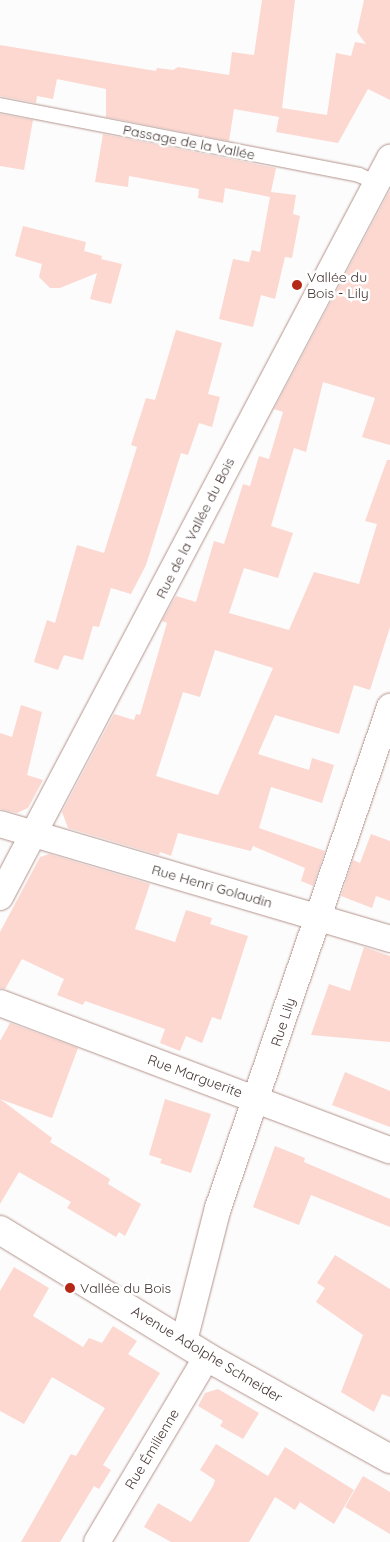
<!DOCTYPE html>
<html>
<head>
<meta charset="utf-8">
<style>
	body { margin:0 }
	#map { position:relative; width:390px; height:1542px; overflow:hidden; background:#fcfcfc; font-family:Quicksand,sans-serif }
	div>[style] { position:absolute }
	.building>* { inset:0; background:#fcd8d1 }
	.roads { filter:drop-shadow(0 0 1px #b4938c) drop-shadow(0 0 1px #b4938c) }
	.service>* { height:14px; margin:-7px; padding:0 7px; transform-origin:7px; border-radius:7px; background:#fff }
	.minor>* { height:26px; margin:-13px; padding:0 13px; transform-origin:13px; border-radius:13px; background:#fff }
	.tertiary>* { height:28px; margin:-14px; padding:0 14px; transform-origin:14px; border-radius:14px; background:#fff }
	.dots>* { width:14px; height:14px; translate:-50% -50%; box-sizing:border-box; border:2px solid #fff; border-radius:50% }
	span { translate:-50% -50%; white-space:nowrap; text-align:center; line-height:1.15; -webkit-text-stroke:5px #fff; paint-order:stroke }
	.street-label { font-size:14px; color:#443634 }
	.poi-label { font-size:14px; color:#443634 }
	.left { translate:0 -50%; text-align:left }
</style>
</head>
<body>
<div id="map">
	<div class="building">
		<div style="clip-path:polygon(262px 0,295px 0,282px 108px,327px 115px,336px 53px,351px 56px,355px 42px,366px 44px,357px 32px,364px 0,390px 0,390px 100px,368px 89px,338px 143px,276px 132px,279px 117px,234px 109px,229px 141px,106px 117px,106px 89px,57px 79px,53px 99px,37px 96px,36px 103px,0 96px,0 45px,156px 71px,157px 68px,173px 70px,178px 67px,229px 75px,232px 52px,254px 55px)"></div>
		<div style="clip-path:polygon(0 114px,33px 120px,24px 170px,0 166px)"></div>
		<div style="clip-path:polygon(103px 134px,276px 168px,271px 192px,296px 195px,293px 214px,300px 216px,292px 258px,285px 257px,275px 299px,261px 295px,253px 327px,219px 319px,233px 259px,249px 262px,252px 250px,260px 252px,270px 197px,225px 188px,223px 203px,198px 198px,199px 189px,129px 176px,128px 187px,95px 182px)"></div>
		<div style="clip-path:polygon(evenodd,390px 190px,390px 445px,362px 437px,375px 398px,323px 382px,306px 452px,294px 448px,271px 526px,293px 533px,278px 578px,244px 568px,229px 613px,289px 630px,314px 572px,359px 584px,377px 524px,365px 521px,387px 460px,390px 460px,390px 627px,370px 690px,354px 685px,339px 734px,275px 715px,258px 754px,309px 770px,312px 758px,334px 765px,322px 803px,271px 787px,259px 828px,325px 851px,313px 886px,301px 881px,305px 868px,253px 846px,251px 851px,178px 833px,171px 856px,160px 852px,159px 855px,68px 828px,62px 812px,114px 714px,134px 720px,136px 714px,140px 715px,167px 623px,162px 621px,176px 596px,196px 602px,214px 541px,224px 544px,243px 484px,250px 486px,259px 456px,269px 459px,283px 412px,274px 409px,390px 190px,215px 650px,273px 668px,218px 795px,156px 776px,183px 692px,200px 697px,215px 650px)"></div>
		<div style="clip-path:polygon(23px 226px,86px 242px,84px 251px,102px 256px,98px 272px,101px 259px,122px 264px,111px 304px,90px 299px,97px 273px,60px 288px,50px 288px,39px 277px,42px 264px,15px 256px)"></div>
		<div style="clip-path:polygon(176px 330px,222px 343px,208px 394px,220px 397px,212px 427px,199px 423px,188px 455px,181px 453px,146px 565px,131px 594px,111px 588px,99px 627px,93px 626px,83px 660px,64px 655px,58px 670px,34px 662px,47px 620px,55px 623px,77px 545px,104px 553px,137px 447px,131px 445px,146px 398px,155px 400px)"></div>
		<div style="clip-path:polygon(21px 705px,42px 712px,27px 775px,43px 780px,28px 808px,17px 813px,0 809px,0 733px,12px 737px)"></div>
		<div style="clip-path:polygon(371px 834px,390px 841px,390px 901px,376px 896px,372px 908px,341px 896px,353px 860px,360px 863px)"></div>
		<div style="clip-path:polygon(49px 854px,150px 884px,135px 929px,175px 942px,186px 910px,212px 918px,210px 924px,248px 936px,221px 1020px,212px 1017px,202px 1043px,186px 1036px,180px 1051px,160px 1043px,165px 1029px,85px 1001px,83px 1005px,57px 995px,64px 979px,22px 959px,5px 989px,0 988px,0 932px,40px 857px)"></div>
		<div style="clip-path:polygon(364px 947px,390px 956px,390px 1042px,311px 1035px,329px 984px,350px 991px)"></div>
		<div style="clip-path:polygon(10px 1023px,78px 1048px,52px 1118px,0 1099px,0 1041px)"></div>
		<div style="clip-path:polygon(345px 1072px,390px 1091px,390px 1127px,332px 1105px)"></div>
		<div style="clip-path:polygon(0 1099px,52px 1138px,50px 1142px,110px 1179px,108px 1184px,141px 1204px,125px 1236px,119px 1232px,116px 1237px,67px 1208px,71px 1202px,19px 1172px,0 1204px)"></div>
		<div style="clip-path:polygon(165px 1099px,211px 1114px,191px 1173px,160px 1163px,162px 1159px,149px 1155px)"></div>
		<div style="clip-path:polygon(275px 1146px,305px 1158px,304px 1162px,390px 1199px,390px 1227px,311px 1195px,299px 1225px,253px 1207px)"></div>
		<div style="clip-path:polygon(335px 1255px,390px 1289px,390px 1397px,382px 1394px,374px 1412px,341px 1392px,363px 1335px,316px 1302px,325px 1288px,317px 1283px)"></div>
		<div style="clip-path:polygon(14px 1267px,49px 1288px,33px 1316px,83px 1347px,89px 1338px,102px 1343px,113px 1326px,137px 1341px,128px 1354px,160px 1373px,103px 1465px,111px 1470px,99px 1489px,94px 1486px,60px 1542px,21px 1542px,71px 1454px,76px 1456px,105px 1408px,52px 1377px,24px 1424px,0 1411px,0 1291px)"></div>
		<div style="clip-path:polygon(218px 1389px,259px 1413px,243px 1439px,220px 1426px,223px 1421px,198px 1406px,205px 1393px)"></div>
		<div style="clip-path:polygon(216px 1444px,268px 1476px,285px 1447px,354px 1490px,334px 1524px,300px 1502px,295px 1510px,275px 1497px,249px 1542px,171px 1542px,144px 1527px,158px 1503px,191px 1522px,213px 1486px,215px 1480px,200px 1470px)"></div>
		<div style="clip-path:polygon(363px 1476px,390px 1492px,390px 1534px,345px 1507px)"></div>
	</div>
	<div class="roads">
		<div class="service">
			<div style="left:0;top:105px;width:366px;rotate:11deg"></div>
			<div style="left:359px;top:175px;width:20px;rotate:24deg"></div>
		</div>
		<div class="minor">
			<div style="left:0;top:824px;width:407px;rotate:16.4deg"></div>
			<div style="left:0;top:897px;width:836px;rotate:-62.18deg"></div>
			<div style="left:0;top:1003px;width:417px;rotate:20.7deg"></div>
			<div style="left:184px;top:1341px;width:137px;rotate:-75.7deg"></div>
			<div style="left:218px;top:1208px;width:530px;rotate:-71.05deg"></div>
			<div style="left:97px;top:1542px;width:215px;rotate:-59.3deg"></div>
		</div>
		<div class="tertiary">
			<div style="left:0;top:1230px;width:243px;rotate:31.5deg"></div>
			<div style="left:207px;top:1357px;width:210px;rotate:29.1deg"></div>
		</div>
	</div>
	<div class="dots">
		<div style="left:297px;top:285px;background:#b52815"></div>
		<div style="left:70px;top:1288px;background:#b52815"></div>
	</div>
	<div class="street-label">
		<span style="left:189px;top:142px;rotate:11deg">Passage de la Vallée</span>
		<span style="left:195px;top:528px;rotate:-63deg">Rue de la Vallée du Bois</span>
		<span style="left:212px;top:886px;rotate:16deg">Rue Henri Golaudin</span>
		<span style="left:283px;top:1022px;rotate:-72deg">Rue Lily</span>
		<span style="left:195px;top:1076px;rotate:20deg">Rue Marguerite</span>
		<span style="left:207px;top:1354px;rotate:31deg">Avenue Adolphe Schneider</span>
		<span style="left:152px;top:1449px;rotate:-59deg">Rue Émilienne</span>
	</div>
	<div class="poi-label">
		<span class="left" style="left:307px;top:285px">Vallée du<br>Bois - Lily</span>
		<span class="left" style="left:80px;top:1288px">Vallée du Bois</span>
	</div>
</div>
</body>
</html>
